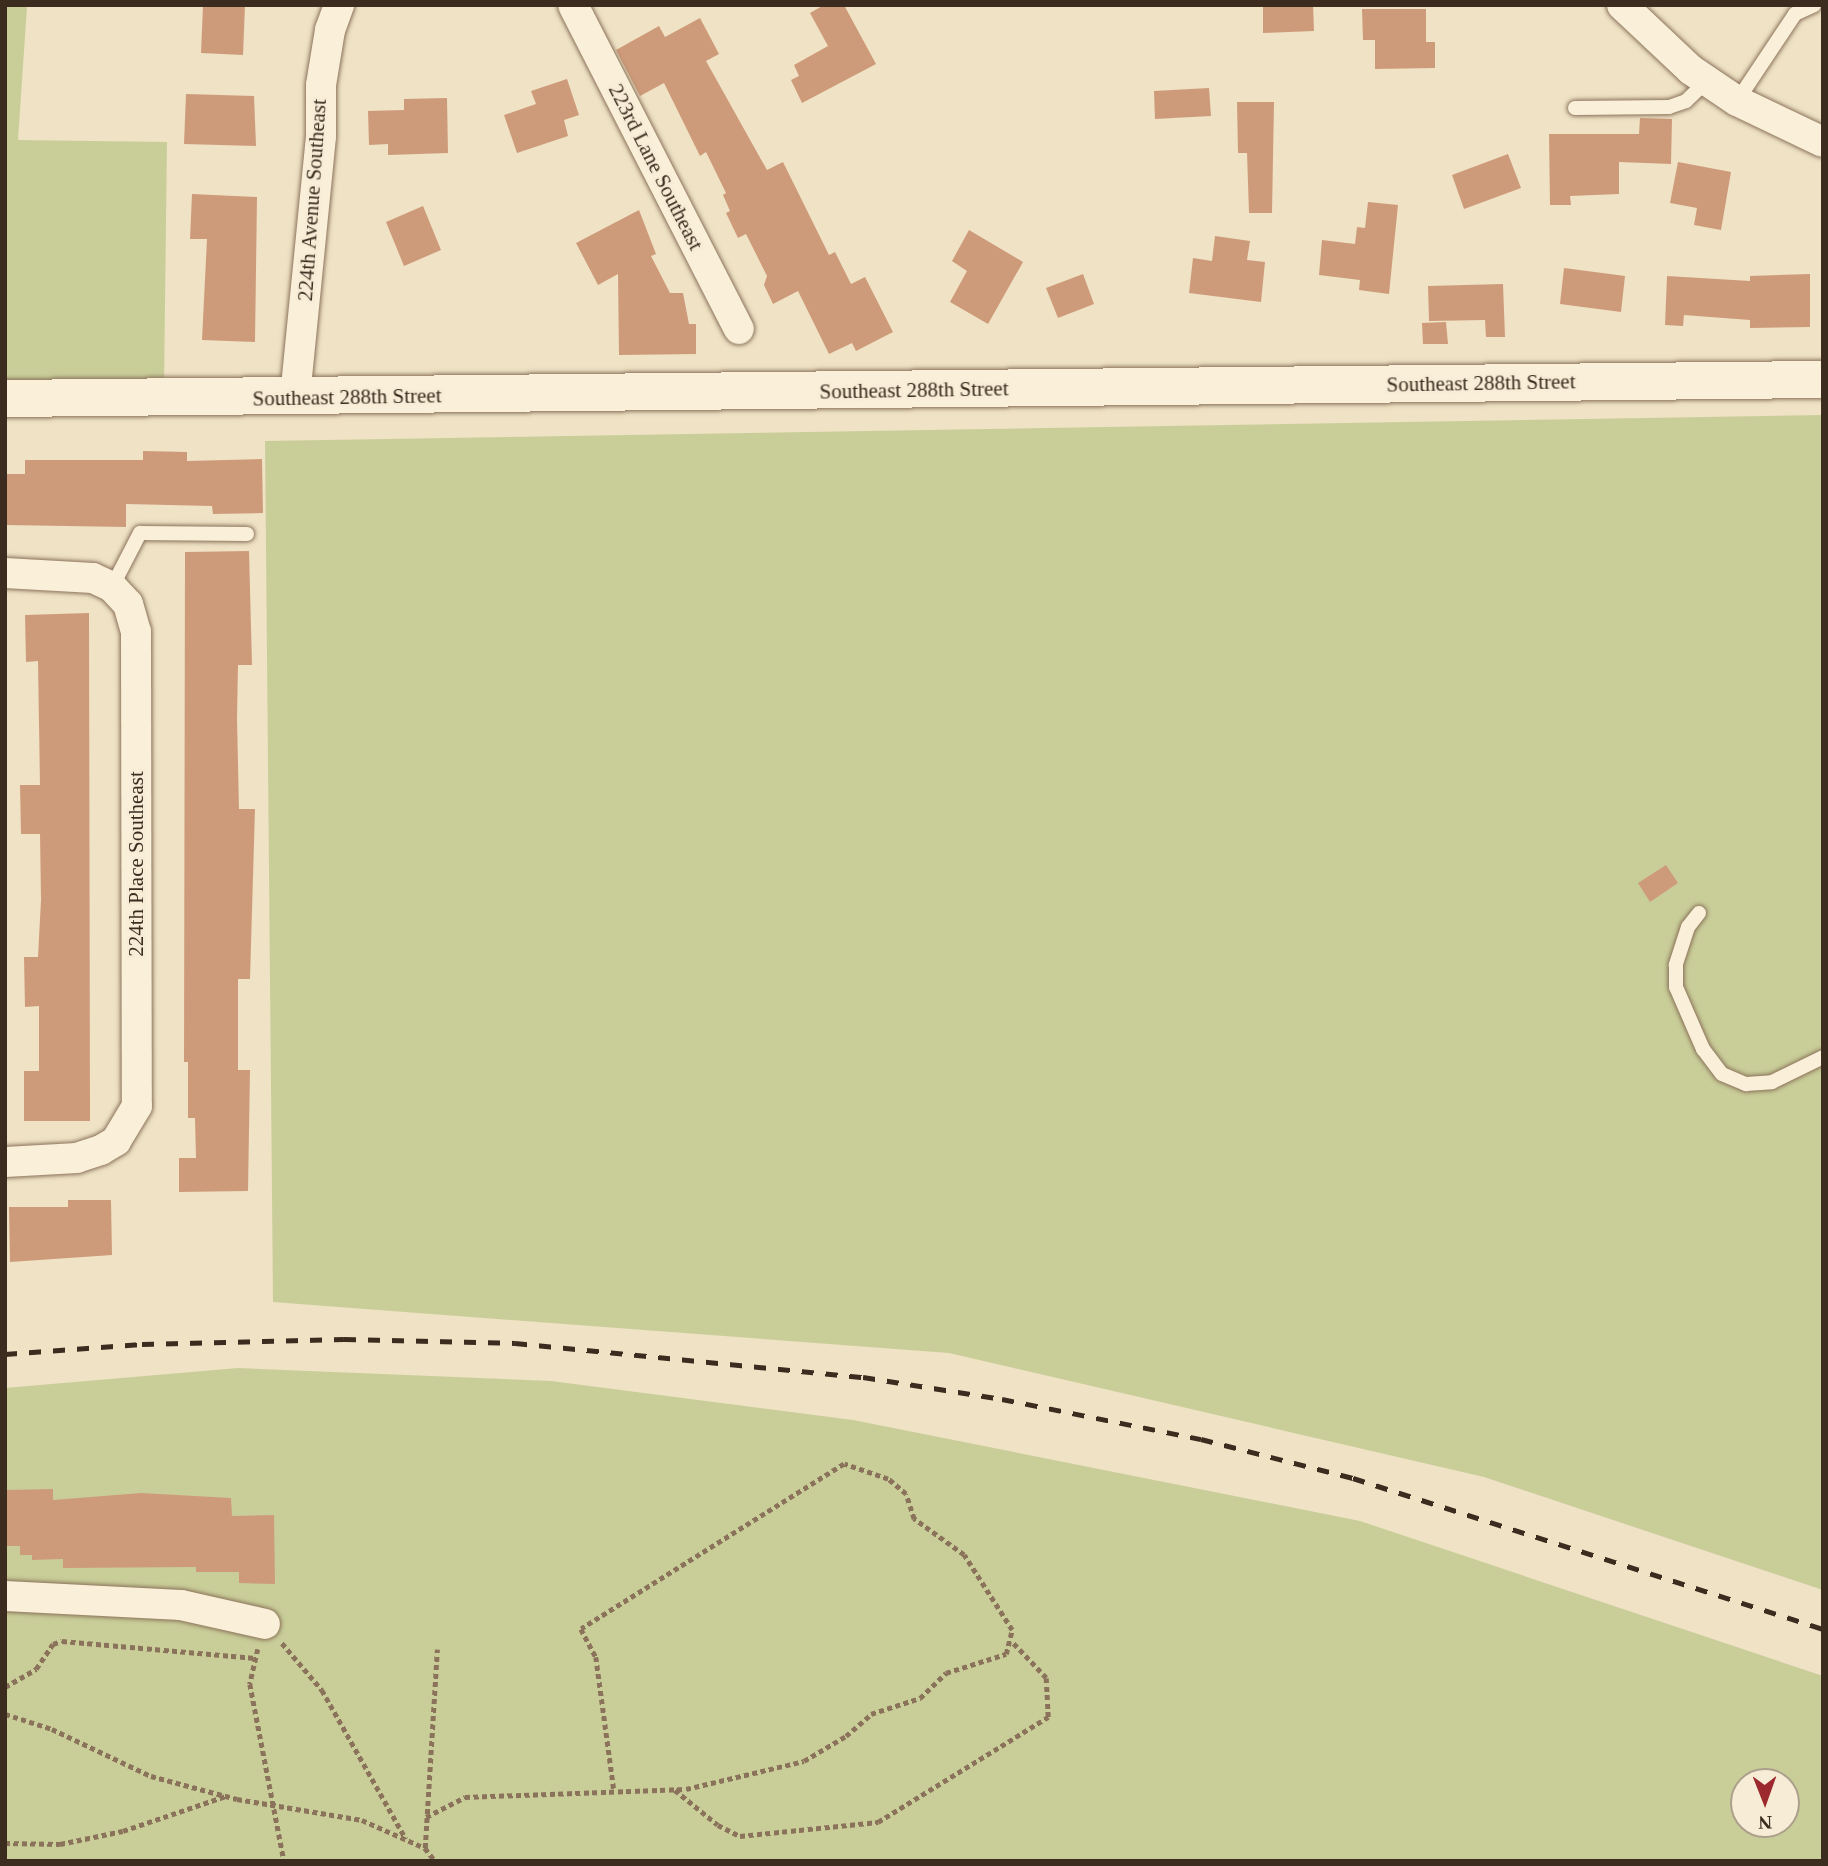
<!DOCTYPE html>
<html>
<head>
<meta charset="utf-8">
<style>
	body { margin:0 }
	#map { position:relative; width:1828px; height:1866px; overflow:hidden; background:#efe2c5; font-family:"Times New Roman",serif }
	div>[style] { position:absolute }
	.green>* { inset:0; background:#c9ce99 }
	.building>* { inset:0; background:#ce9b7a }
	.path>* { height:4.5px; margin-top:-2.25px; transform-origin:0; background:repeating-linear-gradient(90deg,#8b735b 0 5px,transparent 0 8.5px) }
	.roads { filter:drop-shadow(0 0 2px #8b735b) drop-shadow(0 0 2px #8b735b) }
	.service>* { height:14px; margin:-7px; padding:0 7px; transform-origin:7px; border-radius:7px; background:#faefd9 }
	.minor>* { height:30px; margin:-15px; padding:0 15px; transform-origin:15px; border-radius:15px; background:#faefd9 }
	.tertiary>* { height:37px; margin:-18.5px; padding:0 18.5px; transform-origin:18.5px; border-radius:18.5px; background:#faefd9 }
	.rail>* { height:5px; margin-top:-2.5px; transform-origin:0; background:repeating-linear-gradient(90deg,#3b2c1f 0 12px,transparent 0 24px) }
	span { translate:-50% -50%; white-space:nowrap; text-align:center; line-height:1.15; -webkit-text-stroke:5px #f7ecd5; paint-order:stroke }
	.street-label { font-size:21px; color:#3b2c1f }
	.frame { position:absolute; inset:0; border:7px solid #3b2c1f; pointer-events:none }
	.north { position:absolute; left:1730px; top:1768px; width:70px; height:70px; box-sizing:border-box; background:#f7ecd5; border:2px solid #ac9f8c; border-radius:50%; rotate:179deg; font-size:19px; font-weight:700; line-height:28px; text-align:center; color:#3b2c1f }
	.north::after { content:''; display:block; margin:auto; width:24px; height:32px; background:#9c292d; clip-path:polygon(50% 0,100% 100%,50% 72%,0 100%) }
</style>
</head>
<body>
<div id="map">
	<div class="green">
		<div style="clip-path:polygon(5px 5px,27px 7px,18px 140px,167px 142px,164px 386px,5px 388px)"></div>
		<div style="clip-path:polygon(1823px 415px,1823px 1590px,1484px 1477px,949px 1353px,273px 1302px,265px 441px)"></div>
		<div style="clip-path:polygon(evenodd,238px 1368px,551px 1381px,853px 1420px,1360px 1521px,1823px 1676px,1823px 1861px,5px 1861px,5px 1388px,238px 1368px,1744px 1782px,1786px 1782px,1786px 1824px,1744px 1824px,1744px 1782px)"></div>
	</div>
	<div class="building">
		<div style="clip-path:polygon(203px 5px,245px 5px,243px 55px,201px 53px)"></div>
		<div style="clip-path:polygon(824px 5px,844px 5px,876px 64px,802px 103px,791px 80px,799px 76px,794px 65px,828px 46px,810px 13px)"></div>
		<div style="clip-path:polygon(1263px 5px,1313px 5px,1314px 31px,1263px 33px)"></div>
		<div style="clip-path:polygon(1362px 9px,1426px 9px,1426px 42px,1435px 42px,1435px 68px,1375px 69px,1375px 40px,1363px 40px)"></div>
		<div style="clip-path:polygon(700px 18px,719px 54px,706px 61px,767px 170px,783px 162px,829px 255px,835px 252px,851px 284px,865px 277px,893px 332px,856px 351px,852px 343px,829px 354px,798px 291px,773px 304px,764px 285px,767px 276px,746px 234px,738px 238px,726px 213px,730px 211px,723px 195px,726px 193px,706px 152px,700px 156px,664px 83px,640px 96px,616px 50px,659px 26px,665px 37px)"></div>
		<div style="clip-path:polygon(567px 79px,579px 115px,564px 120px,568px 136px,517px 153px,504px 115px,536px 104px,531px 91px)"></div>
		<div style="clip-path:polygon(1209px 88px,1211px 116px,1155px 119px,1154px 91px)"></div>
		<div style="clip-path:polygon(186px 94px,254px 96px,256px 146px,184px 144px)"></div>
		<div style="clip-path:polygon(447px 98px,448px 153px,388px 155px,388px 144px,369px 145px,368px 111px,404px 110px,404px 99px)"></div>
		<div style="clip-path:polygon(1237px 102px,1274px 102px,1272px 213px,1249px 213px,1247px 153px,1238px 153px)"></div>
		<div style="clip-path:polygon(1640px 118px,1672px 119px,1671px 164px,1619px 162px,1619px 194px,1570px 196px,1571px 205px,1550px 205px,1549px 134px,1639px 134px)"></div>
		<div style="clip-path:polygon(1508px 154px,1521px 188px,1464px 209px,1452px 175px)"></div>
		<div style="clip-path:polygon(1678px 162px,1731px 172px,1721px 230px,1694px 225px,1697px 208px,1670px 203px)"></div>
		<div style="clip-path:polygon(192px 194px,257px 197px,255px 342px,202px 340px,207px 239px,190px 239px)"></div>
		<div style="clip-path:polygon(1368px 202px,1398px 205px,1389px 294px,1359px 290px,1360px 280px,1319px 275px,1322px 240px,1355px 244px,1357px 227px,1365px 228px)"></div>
		<div style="clip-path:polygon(423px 206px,441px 250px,404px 266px,386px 222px)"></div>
		<div style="clip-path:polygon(639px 210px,656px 254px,651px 256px,670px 293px,683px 293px,689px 324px,696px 324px,696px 354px,619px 355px,618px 274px,598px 285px,576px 243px)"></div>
		<div style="clip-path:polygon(969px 230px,1023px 262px,988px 324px,950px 302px,967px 271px,952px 261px)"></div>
		<div style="clip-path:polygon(1215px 236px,1250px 241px,1247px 260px,1265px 262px,1261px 302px,1189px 293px,1193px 258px,1212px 261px)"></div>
		<div style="clip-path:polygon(1564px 268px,1625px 276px,1621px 312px,1560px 304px)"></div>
		<div style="clip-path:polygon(1083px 274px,1094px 304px,1058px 318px,1046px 288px)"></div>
		<div style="clip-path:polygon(1810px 274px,1810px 327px,1750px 328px,1750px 320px,1684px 315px,1683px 326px,1665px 325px,1667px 276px,1750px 281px,1750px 276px)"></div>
		<div style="clip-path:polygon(1503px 284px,1505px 337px,1486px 337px,1485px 320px,1429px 321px,1428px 286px)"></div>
		<div style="clip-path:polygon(1446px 322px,1448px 344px,1423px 344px,1422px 323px)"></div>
		<div style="clip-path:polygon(143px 451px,187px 452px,187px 461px,262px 459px,263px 513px,213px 514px,212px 506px,126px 504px,126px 527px,5px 525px,5px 474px,25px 474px,25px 460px,143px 460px)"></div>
		<div style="clip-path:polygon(249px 551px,252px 665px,238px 665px,237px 718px,239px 809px,255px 809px,250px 979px,238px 979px,238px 1070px,250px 1070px,248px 1191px,179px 1192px,179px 1158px,196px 1158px,195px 1118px,188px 1118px,188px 1062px,184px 1062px,185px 552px)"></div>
		<div style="clip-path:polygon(89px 613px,90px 1121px,24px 1121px,24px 1071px,39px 1071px,39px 1006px,25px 1007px,24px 957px,38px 957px,41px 900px,40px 834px,21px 834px,20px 785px,40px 785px,38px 661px,26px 662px,25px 615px)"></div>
		<div style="clip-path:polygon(1666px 865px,1678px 883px,1650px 902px,1638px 883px)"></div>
		<div style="clip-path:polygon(68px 1200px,111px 1200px,112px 1255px,10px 1262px,9px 1207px,68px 1207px)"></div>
		<div style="clip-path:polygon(53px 1489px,53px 1500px,141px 1493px,231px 1498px,232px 1516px,274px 1515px,275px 1584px,239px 1583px,239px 1572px,196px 1572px,196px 1567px,63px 1568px,63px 1559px,32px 1560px,32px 1555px,20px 1555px,20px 1546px,5px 1546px,5px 1490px)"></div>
	</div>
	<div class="path">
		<div style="left:282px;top:1643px;width:62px;rotate:49.6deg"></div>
		<div style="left:322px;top:1690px;width:171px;rotate:60.6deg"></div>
		<div style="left:258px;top:1649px;width:36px;rotate:103deg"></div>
		<div style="left:250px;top:1684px;width:180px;rotate:79.1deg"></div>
		<div style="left:5px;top:1687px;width:36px;rotate:-30deg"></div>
		<div style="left:36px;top:1669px;width:30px;rotate:-56deg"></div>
		<div style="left:53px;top:1644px;width:9px;rotate:-18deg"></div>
		<div style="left:62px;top:1641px;width:194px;rotate:5deg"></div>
		<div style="left:5px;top:1714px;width:49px;rotate:17.7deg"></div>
		<div style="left:52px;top:1729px;width:110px;rotate:25.4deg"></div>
		<div style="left:151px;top:1776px;width:89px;rotate:15deg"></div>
		<div style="left:237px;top:1799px;width:127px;rotate:9.5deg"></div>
		<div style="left:362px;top:1820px;width:69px;rotate:24deg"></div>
		<div style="left:425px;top:1848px;width:16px;rotate:52deg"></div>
		<div style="left:675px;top:1790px;width:55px;rotate:39.1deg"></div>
		<div style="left:718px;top:1825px;width:25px;rotate:27deg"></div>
		<div style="left:740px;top:1836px;width:139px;rotate:-5.8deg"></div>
		<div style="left:878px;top:1822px;width:200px;rotate:-31.7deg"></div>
		<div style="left:1048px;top:1717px;width:39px;rotate:-93deg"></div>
		<div style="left:1046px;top:1678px;width:50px;rotate:-133.4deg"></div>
		<div style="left:426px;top:1817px;width:44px;rotate:-27.1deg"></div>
		<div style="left:465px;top:1797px;width:221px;rotate:-2.1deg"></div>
		<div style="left:686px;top:1789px;width:121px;rotate:-13.3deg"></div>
		<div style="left:804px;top:1761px;width:49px;rotate:-30.8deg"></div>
		<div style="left:846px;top:1736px;width:33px;rotate:-41deg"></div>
		<div style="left:871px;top:1714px;width:52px;rotate:-18.1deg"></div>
		<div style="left:920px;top:1698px;width:36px;rotate:-44deg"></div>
		<div style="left:946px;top:1673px;width:63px;rotate:-17.6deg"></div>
		<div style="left:1006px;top:1654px;width:25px;rotate:-76deg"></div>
		<div style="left:1012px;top:1630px;width:89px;rotate:-122.6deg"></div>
		<div style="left:964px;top:1555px;width:62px;rotate:-144.2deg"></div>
		<div style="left:914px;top:1519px;width:26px;rotate:-108deg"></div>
		<div style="left:906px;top:1494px;width:23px;rotate:-140deg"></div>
		<div style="left:888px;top:1479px;width:46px;rotate:-161.2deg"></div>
		<div style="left:844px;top:1464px;width:310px;rotate:147.9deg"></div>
		<div style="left:581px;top:1629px;width:32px;rotate:62deg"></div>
		<div style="left:596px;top:1657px;width:135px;rotate:82.3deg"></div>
		<div style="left:5px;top:1843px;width:55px;rotate:1deg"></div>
		<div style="left:60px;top:1844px;width:64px;rotate:-11.7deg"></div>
		<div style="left:123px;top:1831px;width:109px;rotate:-18.8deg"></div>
		<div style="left:425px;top:1848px;width:199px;rotate:-86.5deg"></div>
	</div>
	<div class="roads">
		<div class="service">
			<div style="left:1737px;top:101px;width:105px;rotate:-56.3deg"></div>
			<div style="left:1795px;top:14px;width:21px;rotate:-25deg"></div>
			<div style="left:1575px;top:108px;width:94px;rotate:-0.6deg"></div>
			<div style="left:1669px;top:107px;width:18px;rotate:-19deg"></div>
			<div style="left:1686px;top:101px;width:29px;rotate:-44deg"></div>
			<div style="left:112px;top:587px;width:61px;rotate:-62.6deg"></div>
			<div style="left:140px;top:533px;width:107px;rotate:0.5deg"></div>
			<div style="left:1699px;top:913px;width:18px;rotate:128deg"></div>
			<div style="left:1688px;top:927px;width:40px;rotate:108deg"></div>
			<div style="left:1676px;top:965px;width:22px;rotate:90deg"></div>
			<div style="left:1676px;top:987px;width:68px;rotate:66.5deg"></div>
			<div style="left:1703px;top:1049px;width:31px;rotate:53deg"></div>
			<div style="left:1722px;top:1074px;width:26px;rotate:23deg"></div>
			<div style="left:1746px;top:1084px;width:26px;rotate:-4deg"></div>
			<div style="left:1772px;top:1082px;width:57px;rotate:-26.1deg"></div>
		</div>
		<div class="minor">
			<div style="left:573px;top:5px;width:364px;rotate:62.9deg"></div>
			<div style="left:1622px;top:5px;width:95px;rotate:43.3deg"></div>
			<div style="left:1691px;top:70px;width:55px;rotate:34deg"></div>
			<div style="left:1737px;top:101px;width:95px;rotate:25.5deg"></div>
			<div style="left:295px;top:397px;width:262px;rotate:-84.3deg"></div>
			<div style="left:321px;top:136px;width:51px;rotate:-90deg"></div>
			<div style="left:321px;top:85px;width:56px;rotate:-80.7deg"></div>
			<div style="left:330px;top:30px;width:27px;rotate:-70deg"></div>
			<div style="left:5px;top:573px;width:88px;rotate:3.3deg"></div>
			<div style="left:93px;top:578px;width:21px;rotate:25deg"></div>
			<div style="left:112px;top:587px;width:23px;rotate:47deg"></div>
			<div style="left:128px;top:604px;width:29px;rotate:74deg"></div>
			<div style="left:136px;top:632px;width:474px;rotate:89.9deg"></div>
			<div style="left:137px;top:1106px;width:41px;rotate:121deg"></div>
			<div style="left:116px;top:1141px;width:17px;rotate:149deg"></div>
			<div style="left:101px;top:1150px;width:25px;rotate:162deg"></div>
			<div style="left:77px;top:1158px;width:72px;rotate:176.8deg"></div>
			<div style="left:5px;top:1596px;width:176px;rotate:2.9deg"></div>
			<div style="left:181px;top:1605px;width:86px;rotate:12.7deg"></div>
		</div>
		<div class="tertiary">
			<div style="left:5px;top:398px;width:1818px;rotate:-0.6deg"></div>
		</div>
	</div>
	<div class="rail">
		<div style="left:5px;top:1354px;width:137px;rotate:-4.2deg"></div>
		<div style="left:142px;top:1344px;width:202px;rotate:-1.4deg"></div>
		<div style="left:344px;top:1339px;width:171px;rotate:1.3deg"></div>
		<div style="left:515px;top:1343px;width:350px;rotate:5.6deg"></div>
		<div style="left:863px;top:1377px;width:141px;rotate:9deg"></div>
		<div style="left:1002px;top:1399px;width:203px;rotate:11.4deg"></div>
		<div style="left:1201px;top:1439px;width:157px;rotate:14.4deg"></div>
		<div style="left:1353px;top:1478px;width:494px;rotate:17.8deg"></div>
	</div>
	<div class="street-label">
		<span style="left:656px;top:167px;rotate:63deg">223rd Lane Southeast</span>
		<span style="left:312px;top:200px;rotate:-86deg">224th Avenue Southeast</span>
		<span style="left:1481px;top:383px;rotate:-1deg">Southeast 288th Street</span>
		<span style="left:914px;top:390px;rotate:-1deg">Southeast 288th Street</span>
		<span style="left:347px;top:397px;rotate:-1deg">Southeast 288th Street</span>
		<span style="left:136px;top:864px;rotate:-90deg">224th Place Southeast</span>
	</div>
	<div class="frame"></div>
	<div class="north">N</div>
</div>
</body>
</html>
